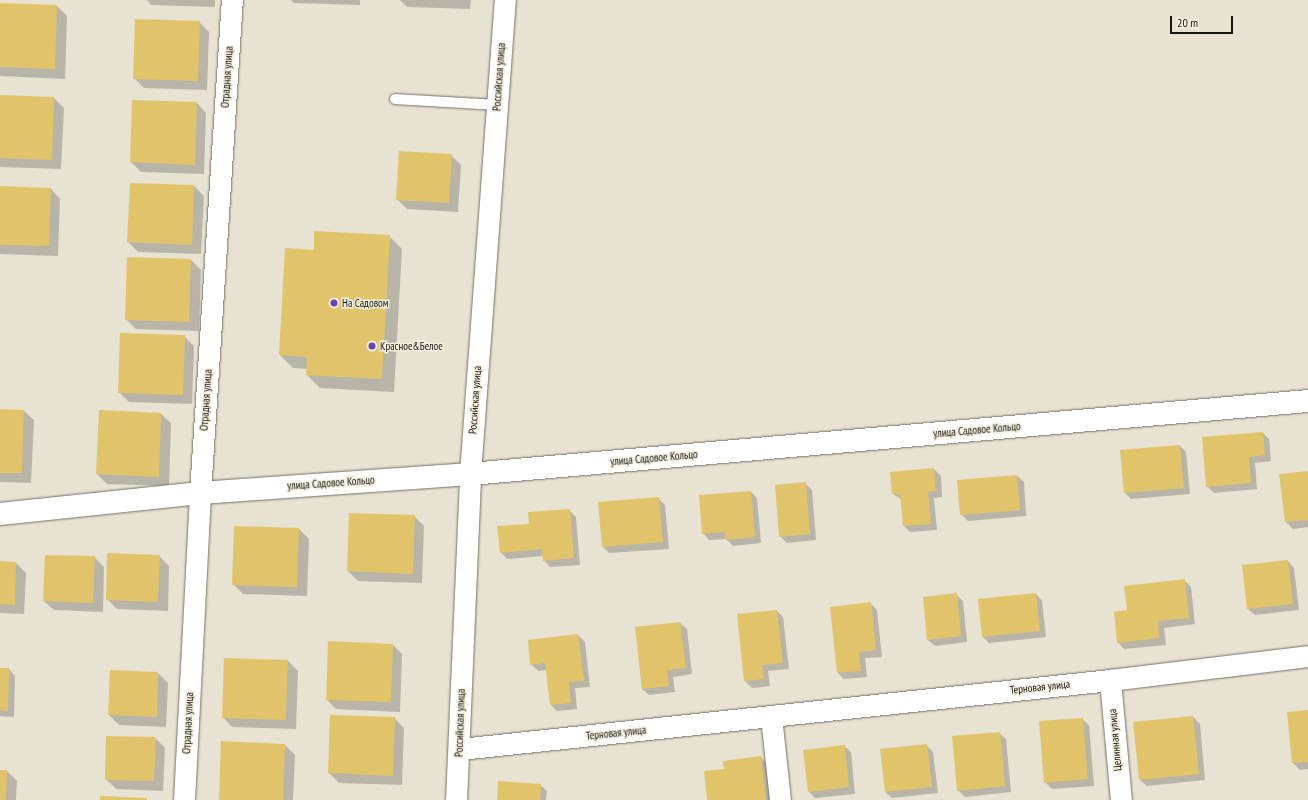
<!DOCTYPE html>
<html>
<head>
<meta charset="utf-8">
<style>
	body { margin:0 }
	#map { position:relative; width:1308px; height:800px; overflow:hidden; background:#e7e2d1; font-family:"PT Sans Narrow",sans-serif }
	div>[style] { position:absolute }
	.shadow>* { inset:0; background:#0003 }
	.building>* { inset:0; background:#e1c46a }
	.roads { filter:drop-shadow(0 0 1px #757062) drop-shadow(0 0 1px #757062) }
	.lane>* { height:10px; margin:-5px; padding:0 5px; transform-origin:5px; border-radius:5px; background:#fff }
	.street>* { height:21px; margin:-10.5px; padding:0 10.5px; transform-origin:10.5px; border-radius:10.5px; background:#fff }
	.secondary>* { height:22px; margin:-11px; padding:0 11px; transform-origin:11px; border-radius:11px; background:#fff }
	.dots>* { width:11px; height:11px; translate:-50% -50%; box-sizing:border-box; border:2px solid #f4efdf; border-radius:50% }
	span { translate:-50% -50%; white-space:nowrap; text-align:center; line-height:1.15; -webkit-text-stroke:3px #f4efdf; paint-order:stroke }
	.street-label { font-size:11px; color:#17150f }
	.poi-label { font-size:11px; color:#17150f }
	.left { translate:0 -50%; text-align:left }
	.scale { position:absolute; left:1170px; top:16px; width:63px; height:18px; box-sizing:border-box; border:2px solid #17150f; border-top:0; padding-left:5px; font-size:12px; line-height:14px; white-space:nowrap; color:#17150f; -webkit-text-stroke:3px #f4efdf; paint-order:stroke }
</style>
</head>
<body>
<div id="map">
	<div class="shadow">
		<div style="clip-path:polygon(147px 0,215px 0,215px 7px,151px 5px)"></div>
		<div style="clip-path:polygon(291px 0,360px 0,360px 5px,294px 3px)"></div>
		<div style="clip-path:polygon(400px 0,471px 0,470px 9px,407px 7px)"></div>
		<div style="clip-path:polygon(0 4px,57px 6px,67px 16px,65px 79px,0 76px)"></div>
		<div style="clip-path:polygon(199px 22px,209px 32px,207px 90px,144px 88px,134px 78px)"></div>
		<div style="clip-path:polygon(0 96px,54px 98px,64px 108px,61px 169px,0 167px)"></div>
		<div style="clip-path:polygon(197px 103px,206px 113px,204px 174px,141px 172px,131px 162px)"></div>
		<div style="clip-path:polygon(451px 155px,461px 165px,458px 212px,407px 209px,397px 199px)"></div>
		<div style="clip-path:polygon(194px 186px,204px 196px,201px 254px,138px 252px,128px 242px)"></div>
		<div style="clip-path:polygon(0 187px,51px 189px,60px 199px,58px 256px,0 254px)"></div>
		<div style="clip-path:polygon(389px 236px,402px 249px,394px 392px,320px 388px,307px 375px,308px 369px,293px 368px,280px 355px,315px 251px)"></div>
		<div style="clip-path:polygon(128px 258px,191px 260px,201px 270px,199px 331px,136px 329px,126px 319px)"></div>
		<div style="clip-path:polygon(184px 336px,194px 346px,192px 404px,129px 402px,119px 392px)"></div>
		<div style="clip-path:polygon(0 410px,24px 411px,34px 420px,31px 483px,0 482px)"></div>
		<div style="clip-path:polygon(100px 411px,161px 414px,171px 423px,169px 486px,107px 484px,97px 474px)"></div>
		<div style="clip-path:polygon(1263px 433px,1269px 439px,1271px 461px,1255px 463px,1257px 489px,1214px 493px,1207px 486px)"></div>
		<div style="clip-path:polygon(1180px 446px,1186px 452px,1190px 494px,1131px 499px,1125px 493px)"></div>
		<div style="clip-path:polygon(934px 469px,941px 476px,942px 497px,934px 498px,937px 530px,910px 532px,904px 526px,902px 500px,893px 494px)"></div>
		<div style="clip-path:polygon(1308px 472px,1308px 527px,1293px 529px,1286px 522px,1281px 475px)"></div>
		<div style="clip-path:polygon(1017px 476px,1024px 482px,1026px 516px,968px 521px,961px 514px)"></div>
		<div style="clip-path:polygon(805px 483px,812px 490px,816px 540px,787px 543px,780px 536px)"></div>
		<div style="clip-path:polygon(751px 492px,757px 498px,761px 543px,733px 546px,726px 539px,709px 540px,703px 533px)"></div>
		<div style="clip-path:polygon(658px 498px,665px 505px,669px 549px,609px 553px,603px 547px)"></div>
		<div style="clip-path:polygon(569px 510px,576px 517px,580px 565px,550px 567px,544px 560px,543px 556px,507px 559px,501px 552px,530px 525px)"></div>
		<div style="clip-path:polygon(350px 514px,414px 516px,424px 526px,422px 583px,358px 581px,348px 571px)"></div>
		<div style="clip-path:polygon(299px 529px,309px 539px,307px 596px,243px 594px,233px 584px)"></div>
		<div style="clip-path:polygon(159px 556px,169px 566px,168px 611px,117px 609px,107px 599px)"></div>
		<div style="clip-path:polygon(94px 557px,104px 567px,103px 612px,54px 610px,44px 601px)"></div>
		<div style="clip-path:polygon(1288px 561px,1294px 568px,1299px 610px,1255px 615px,1248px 609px)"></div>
		<div style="clip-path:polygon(0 562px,16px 563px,26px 573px,24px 614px,0 613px)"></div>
		<div style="clip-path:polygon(1184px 580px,1191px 587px,1195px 624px,1164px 628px,1166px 645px,1124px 649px,1118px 642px,1128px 611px)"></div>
		<div style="clip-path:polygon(1036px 594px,1042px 601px,1046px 637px,989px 643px,983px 637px)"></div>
		<div style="clip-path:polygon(956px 595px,963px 601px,967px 642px,935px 646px,928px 640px)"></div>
		<div style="clip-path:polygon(870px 603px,877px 610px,882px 657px,865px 658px,867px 677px,844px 679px,838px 673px)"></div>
		<div style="clip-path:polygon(777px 611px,783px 617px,789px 669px,768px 671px,770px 686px,752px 688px,745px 681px,738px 615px)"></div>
		<div style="clip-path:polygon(680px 623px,687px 629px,692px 674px,673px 677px,675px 692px,649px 695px,642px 689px,636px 627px)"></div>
		<div style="clip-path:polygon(578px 635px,585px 642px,590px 687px,575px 688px,577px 709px,557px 711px,551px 705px,547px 670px,538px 671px,531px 664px)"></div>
		<div style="clip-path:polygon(393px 645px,402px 654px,400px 712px,336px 709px,327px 700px)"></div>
		<div style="clip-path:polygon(288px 661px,298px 671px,296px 729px,232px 727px,223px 717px)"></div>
		<div style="clip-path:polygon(0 669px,9px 669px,15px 676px,14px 717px,0 716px)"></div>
		<div style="clip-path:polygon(110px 671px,158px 673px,168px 683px,166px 727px,119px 725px,109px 715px)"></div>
		<div style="clip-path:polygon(1308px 711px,1308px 769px,1300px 770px,1293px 763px,1288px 713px)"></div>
		<div style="clip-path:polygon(331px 716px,394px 718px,404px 728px,402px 785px,339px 783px,329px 773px)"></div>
		<div style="clip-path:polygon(1193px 717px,1200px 724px,1205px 780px,1147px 786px,1140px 780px)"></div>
		<div style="clip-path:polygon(1082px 719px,1089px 725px,1094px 786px,1052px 789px,1045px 782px)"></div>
		<div style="clip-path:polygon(999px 733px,1006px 739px,1011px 792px,965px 797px,958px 790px)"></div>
		<div style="clip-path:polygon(155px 738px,165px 748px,163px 791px,116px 789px,106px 779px)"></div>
		<div style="clip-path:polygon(285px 745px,295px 755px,293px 800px,220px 800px)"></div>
		<div style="clip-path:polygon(926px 745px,933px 752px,938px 793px,892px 798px,885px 792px)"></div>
		<div style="clip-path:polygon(844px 746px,851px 752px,855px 794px,815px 798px,809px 792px)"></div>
		<div style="clip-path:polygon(761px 758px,768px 764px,772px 800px,708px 800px)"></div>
		<div style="clip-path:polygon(0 771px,7px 771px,17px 781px,16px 800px,0 800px)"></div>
		<div style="clip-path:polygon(540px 785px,547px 791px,546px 800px,498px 800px)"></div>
	</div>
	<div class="building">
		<div style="clip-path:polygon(0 3px,57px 5px,55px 69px,0 67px)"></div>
		<div style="clip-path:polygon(135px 19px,200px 21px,198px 81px,133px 79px)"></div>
		<div style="clip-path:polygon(0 95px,54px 97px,52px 160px,0 158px)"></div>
		<div style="clip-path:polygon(132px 100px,197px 102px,195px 165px,130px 162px)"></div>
		<div style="clip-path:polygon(399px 151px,452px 154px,449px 203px,396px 200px)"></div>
		<div style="clip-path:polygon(130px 183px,194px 185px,192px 245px,127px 242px)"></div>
		<div style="clip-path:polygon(0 186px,51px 188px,49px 246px,0 245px)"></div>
		<div style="clip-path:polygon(314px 231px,390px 235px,382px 379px,306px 375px,307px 357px,279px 355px,285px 248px,314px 250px)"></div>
		<div style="clip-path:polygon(127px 257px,191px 259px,189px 322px,125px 320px)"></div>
		<div style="clip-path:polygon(120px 333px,185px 335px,183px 395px,118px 393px)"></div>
		<div style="clip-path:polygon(0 409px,24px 410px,22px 473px,0 473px)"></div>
		<div style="clip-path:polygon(99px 410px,161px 413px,159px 477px,96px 474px)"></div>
		<div style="clip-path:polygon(1263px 432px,1265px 455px,1249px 457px,1251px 483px,1206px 487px,1202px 437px)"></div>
		<div style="clip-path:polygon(1180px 445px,1184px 488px,1124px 493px,1120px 450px)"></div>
		<div style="clip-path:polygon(934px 468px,936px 491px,928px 492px,931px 524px,903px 526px,900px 494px,892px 494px,890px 472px)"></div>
		<div style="clip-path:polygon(1308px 471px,1308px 520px,1285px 522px,1279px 474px)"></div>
		<div style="clip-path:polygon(1017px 475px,1020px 510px,960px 515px,957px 480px)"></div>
		<div style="clip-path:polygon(806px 482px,810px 534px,779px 537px,775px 485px)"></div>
		<div style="clip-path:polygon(751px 491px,755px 537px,725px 540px,725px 532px,702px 534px,699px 495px)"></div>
		<div style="clip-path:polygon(659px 497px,663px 542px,602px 547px,598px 502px)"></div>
		<div style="clip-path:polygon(570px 509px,574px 558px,543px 561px,542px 549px,500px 553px,497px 526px,529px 524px,528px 512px)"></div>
		<div style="clip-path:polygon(349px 513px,415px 515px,413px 574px,347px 571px)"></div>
		<div style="clip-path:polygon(234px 526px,299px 528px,297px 587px,232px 585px)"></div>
		<div style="clip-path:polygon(107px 553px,160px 555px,158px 602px,106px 600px)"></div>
		<div style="clip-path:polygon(45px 555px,95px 556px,93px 603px,43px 601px)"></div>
		<div style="clip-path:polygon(1288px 560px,1293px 604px,1247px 609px,1242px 565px)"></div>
		<div style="clip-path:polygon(0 561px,16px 562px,15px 605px,0 604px)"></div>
		<div style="clip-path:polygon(1185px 579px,1189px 618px,1158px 621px,1159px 638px,1117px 643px,1114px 612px,1127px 610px,1124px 586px)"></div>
		<div style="clip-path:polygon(957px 593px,961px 636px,927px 640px,923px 597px)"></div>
		<div style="clip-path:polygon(1036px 593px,1040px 631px,982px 637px,978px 599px)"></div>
		<div style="clip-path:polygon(871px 602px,876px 650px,859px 652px,861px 671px,837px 673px,830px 607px)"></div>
		<div style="clip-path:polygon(777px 610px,783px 663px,762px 665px,764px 679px,744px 681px,737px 614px)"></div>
		<div style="clip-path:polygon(680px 622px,686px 668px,667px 670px,669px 686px,642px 689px,635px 627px)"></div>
		<div style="clip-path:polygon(578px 634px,584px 681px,569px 682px,571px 703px,550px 705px,545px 663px,530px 665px,528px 640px)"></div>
		<div style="clip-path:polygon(328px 641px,393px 644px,391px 702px,326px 700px)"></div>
		<div style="clip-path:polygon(224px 658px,288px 660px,286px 720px,222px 718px)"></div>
		<div style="clip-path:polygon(0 668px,9px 668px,8px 711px,0 710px)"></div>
		<div style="clip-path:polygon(110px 670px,158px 672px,157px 717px,108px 715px)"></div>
		<div style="clip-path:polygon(1308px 710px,1308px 762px,1292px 763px,1287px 712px)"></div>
		<div style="clip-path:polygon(330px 715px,395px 717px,393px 776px,328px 773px)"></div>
		<div style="clip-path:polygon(1193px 716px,1199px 774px,1139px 780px,1133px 722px)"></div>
		<div style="clip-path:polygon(1083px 718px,1088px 779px,1044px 783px,1039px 721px)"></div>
		<div style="clip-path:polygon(1000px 732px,1005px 786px,957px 791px,952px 736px)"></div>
		<div style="clip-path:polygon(106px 736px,156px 737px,154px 781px,105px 780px)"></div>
		<div style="clip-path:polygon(221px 741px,285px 744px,283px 800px,219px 800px)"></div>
		<div style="clip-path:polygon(927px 744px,932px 787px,885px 792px,880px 749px)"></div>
		<div style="clip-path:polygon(845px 745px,849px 787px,808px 792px,803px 750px)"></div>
		<div style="clip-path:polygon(761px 756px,766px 800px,707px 800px,704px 771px,724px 769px,723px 761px)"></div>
		<div style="clip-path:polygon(0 770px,7px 770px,6px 800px,0 800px)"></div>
		<div style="clip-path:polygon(498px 781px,541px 784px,540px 800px,497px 800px)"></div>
		<div style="clip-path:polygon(100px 796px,147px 798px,147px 800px,100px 800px)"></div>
	</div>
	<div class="roads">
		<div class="lane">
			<div style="left:395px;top:99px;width:102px;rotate:3.4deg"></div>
		</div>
		<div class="street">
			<div style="left:1110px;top:680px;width:121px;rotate:84.8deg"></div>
			<div style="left:771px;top:716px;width:84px;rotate:83.9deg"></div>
			<div style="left:460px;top:749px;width:654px;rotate:-6.06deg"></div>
			<div style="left:1110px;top:680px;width:199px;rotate:-6.9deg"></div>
			<div style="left:184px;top:800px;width:307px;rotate:-87deg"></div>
			<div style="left:200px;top:493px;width:494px;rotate:-86.3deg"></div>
			<div style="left:456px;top:800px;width:326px;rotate:-87.5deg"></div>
			<div style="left:470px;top:474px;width:475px;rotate:-85.8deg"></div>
		</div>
		<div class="secondary">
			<div style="left:0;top:514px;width:201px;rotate:-6deg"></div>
			<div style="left:200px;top:493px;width:271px;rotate:-4deg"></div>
			<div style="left:470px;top:474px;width:841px;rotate:-4.98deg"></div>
		</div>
	</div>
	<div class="dots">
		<div style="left:334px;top:303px;background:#6840b8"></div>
		<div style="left:372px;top:346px;background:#6840b8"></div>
	</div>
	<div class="street-label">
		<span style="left:227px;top:77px;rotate:-86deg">Отрадная улица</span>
		<span style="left:499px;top:77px;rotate:-86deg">Российская улица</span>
		<span style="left:206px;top:400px;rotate:-86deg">Отрадная улица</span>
		<span style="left:475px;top:400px;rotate:-86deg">Российская улица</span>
		<span style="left:977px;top:430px;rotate:-5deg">улица Садовое Кольцо</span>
		<span style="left:654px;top:458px;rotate:-5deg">улица Садовое Кольцо</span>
		<span style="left:331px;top:483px;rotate:-4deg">улица Садовое Кольцо</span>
		<span style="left:1040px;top:687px;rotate:-6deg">Терновая улица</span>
		<span style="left:188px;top:723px;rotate:-87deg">Отрадная улица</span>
		<span style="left:460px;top:723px;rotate:-88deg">Российская улица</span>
		<span style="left:616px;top:733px;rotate:-6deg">Терновая улица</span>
		<span style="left:1115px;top:740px;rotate:-95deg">Целинная улица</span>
	</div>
	<div class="poi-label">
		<span class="left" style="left:342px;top:303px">На Садовом</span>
		<span class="left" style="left:380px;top:346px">Красное&amp;Белое</span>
	</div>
	<div class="scale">20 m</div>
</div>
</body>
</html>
